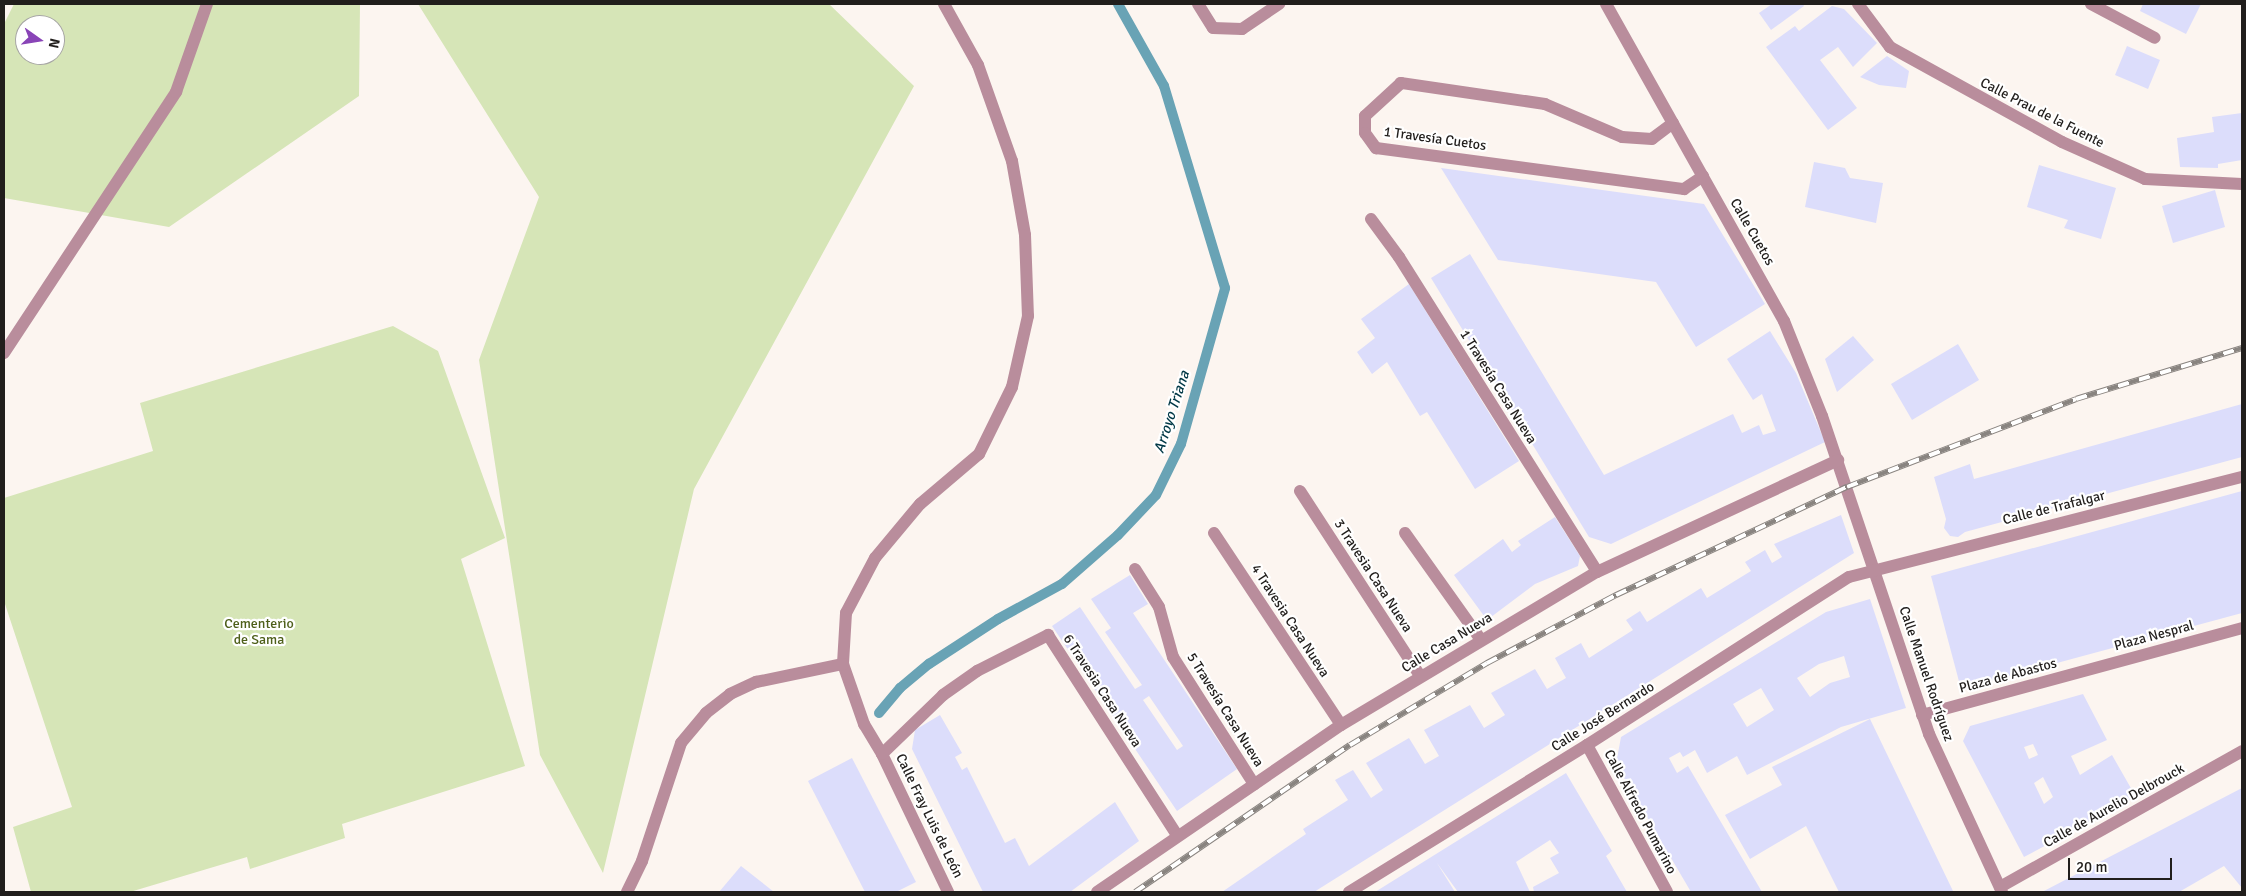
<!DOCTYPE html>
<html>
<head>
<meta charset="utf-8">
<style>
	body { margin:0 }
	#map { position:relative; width:2246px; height:896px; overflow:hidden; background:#fcf5f0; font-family:Signika,sans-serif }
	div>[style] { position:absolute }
	.green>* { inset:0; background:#d6e5b7 }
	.stream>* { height:10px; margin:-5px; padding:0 5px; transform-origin:5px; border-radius:5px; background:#69a3b5 }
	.building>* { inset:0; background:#dcddfb }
	.minor>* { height:12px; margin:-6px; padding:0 6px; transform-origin:6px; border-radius:6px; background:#b98d9c }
	.rail>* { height:5.5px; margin-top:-2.75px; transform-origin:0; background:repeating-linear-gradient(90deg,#fff 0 11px,#898480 0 22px); box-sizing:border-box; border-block:1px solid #898480 }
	span { translate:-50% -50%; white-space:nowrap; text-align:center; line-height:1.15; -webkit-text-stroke:4.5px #fff; paint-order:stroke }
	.street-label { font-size:14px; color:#211e1c }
	.park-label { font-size:14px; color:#4e5f1a }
	.water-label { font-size:15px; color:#003846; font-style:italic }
	.frame { position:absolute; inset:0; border:5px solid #211e1c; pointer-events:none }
	.north { position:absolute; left:15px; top:15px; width:50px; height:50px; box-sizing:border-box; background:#fff; border:1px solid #a6a5a4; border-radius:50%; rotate:103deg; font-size:14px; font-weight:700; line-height:20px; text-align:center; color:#211e1c }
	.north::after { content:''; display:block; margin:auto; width:18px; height:22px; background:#8944b7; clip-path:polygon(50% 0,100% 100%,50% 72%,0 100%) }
	.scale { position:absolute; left:2068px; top:858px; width:104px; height:22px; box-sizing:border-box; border:2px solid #211e1c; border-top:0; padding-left:6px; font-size:15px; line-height:18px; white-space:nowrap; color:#211e1c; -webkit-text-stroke:4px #fff; paint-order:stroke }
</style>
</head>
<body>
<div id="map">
	<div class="green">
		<div style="clip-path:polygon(evenodd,14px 4px,360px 4px,359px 96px,169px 227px,4px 198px,4px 24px,14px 4px,25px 25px,55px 25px,55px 55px,25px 55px,25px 25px)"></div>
		<div style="clip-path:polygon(418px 4px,829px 4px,914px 86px,694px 489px,603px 873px,540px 755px,479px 360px,539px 197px)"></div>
		<div style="clip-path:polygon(393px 326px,438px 351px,505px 538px,461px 559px,525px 766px,342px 824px,345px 838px,250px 869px,247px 857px,130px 892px,31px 892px,13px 827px,72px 807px,4px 601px,4px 498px,153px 451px,140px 403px)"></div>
	</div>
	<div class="stream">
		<div style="left:879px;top:713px;width:33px;rotate:-50deg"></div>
		<div style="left:900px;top:688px;width:38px;rotate:-40deg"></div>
		<div style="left:929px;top:664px;width:82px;rotate:-33.1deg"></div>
		<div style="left:998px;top:619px;width:73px;rotate:-28.7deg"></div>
		<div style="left:1062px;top:584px;width:74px;rotate:-41.2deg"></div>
		<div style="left:1118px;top:535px;width:55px;rotate:-46.5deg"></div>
		<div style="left:1156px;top:495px;width:57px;rotate:-63.9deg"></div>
		<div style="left:1181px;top:444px;width:162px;rotate:-74.2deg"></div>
		<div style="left:1225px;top:288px;width:211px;rotate:-106.8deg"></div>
		<div style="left:1164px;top:86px;width:94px;rotate:-119.3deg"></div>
	</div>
	<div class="building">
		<div style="clip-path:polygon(1772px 4px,1803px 4px,1804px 6px,1771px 30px,1759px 13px)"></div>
		<div style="clip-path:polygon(2143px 4px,2201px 4px,2186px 34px,2140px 11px)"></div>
		<div style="clip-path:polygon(1832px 6px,1844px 9px,1877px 43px,1853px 67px,1838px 47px,1820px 60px,1857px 108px,1828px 130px,1766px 47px,1795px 26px,1799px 31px)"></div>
		<div style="clip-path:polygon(2127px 46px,2160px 60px,2148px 89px,2115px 75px)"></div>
		<div style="clip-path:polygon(1887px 56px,1909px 71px,1906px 88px,1879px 85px,1860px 77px)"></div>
		<div style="clip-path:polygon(2242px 113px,2242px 160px,2218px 164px,2218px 168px,2180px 167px,2177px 138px,2214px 132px,2212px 117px)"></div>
		<div style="clip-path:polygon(1814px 162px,1845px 168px,1850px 178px,1883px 183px,1876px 223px,1805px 207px)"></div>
		<div style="clip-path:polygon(2039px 165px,2116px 188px,2101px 239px,2064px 228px,2068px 220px,2027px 207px)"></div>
		<div style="clip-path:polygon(1441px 168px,1704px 204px,1765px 304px,1696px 347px,1656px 282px,1498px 260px)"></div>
		<div style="clip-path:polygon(2215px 190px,2225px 227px,2173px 243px,2162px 206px)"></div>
		<div style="clip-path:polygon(1470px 254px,1604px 475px,1733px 414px,1742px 433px,1759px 425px,1763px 435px,1776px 431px,1762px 394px,1753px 400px,1727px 359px,1770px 331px,1796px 373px,1825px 442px,1611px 544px,1589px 537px,1431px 278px)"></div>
		<div style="clip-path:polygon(1409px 284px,1519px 461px,1475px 489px,1427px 412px,1420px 416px,1387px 362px,1372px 374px,1357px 352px,1375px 338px,1361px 319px)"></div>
		<div style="clip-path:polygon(1853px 336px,1874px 360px,1837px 392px,1825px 359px)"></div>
		<div style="clip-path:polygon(1958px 344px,1979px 380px,1912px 420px,1891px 384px)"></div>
		<div style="clip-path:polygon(2242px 404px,2242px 457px,1965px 532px,1958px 537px,1950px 536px,1944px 528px,1946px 519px,1934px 477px,1970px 464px,1974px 479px)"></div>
		<div style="clip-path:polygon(2242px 491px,2242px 613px,1961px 689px,1931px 576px)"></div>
		<div style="clip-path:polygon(1841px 515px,1854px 553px,1314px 892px,1222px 892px,1306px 834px,1303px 829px,1348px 800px,1335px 780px,1353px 770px,1371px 798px,1383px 790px,1366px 763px,1409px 738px,1425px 764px,1439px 756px,1424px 730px,1470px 705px,1484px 728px,1505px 715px,1491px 693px,1535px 669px,1547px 689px,1566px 678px,1555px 658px,1581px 643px,1589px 658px,1633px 630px,1626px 620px,1640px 611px,1647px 622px,1701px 588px,1707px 598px,1751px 571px,1745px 562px,1765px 550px,1772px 563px,1782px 557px,1774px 544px)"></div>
		<div style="clip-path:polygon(1555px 517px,1580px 556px,1578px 566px,1535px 584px,1487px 620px,1454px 575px,1503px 539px,1512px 552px,1521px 545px,1518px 541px)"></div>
		<div style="clip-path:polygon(evenodd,1130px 575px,1148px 604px,1133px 613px,1237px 769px,1177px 811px,1052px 626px,1080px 607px,1135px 689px,1142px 685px,1105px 632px,1111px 628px,1091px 599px,1130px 575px,1149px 696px,1183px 746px,1177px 750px,1143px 700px,1149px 696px)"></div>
		<div style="clip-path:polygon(evenodd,1870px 599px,1906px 708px,1841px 727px,1747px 775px,1737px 756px,1707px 773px,1695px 750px,1683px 757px,1680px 752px,1669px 758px,1677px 773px,1688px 766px,1762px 892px,1691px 892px,1616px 764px,1621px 737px,1826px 612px,1870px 599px,1844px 656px,1850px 677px,1830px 683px,1810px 697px,1797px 678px,1819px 664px,1844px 656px,1870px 599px,1761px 688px,1774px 710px,1747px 727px,1733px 704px,1761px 688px)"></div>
		<div style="clip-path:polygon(evenodd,2083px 694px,2107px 740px,2071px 756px,2080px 775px,2112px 755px,2136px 797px,2024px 857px,1963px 741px,1970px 726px,2083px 694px,2033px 744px,2038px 755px,2029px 759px,2024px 747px,2033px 744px,2083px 694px,2043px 777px,2053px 797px,2044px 804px,2034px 783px,2043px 777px)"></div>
		<div style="clip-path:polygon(940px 715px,962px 753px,955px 757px,962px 770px,967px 767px,1005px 843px,1015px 838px,1029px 866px,1115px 802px,1139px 841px,1070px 892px,983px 892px,912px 749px,915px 730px)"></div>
		<div style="clip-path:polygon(1870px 719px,1953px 891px,1961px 892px,1839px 892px,1806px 826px,1750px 859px,1725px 815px,1782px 785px,1772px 767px)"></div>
		<div style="clip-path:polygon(852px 758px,916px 882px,896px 892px,865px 892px,808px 781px)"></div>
		<div style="clip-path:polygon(1566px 773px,1612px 851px,1606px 856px,1627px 892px,1534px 892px,1533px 887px,1559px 873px,1550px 858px,1559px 853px,1550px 840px,1516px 862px,1530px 892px,1458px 892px,1437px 863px,1455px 892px,1375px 892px)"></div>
		<div style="clip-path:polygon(2242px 788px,2242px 888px,2224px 866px,2179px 892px,2042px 892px)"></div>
		<div style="clip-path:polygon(741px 866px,774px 892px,719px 892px)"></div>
	</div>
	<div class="minor">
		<div style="left:944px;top:4px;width:70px;rotate:60.9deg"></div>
		<div style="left:978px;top:65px;width:102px;rotate:70.5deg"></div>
		<div style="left:1012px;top:161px;width:75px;rotate:80deg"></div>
		<div style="left:1025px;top:235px;width:81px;rotate:87.9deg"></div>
		<div style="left:1028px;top:316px;width:73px;rotate:102.7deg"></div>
		<div style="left:1012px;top:387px;width:75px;rotate:116.2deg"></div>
		<div style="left:979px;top:454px;width:77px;rotate:139.7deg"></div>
		<div style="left:920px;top:504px;width:70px;rotate:129.8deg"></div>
		<div style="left:875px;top:558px;width:62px;rotate:117.8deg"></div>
		<div style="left:846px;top:613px;width:51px;rotate:93.4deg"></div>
		<div style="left:843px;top:664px;width:64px;rotate:70.7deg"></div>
		<div style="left:864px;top:724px;width:35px;rotate:59deg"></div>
		<div style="left:882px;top:754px;width:153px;rotate:64.4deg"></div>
		<div style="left:1198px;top:4px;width:28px;rotate:58deg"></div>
		<div style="left:1213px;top:28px;width:29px;rotate:2deg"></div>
		<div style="left:1242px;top:29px;width:45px;rotate:-34deg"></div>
		<div style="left:1606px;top:4px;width:364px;rotate:60.7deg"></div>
		<div style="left:1784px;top:321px;width:102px;rotate:68.2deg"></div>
		<div style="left:1822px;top:416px;width:336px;rotate:71.4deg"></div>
		<div style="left:1929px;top:734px;width:174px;rotate:65.2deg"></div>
		<div style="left:1858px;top:4px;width:54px;rotate:53.3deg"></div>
		<div style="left:1890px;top:47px;width:196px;rotate:28.9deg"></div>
		<div style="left:2062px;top:142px;width:91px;rotate:24deg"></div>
		<div style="left:2145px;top:179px;width:97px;rotate:3deg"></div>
		<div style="left:2091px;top:4px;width:72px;rotate:28deg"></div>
		<div style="left:1673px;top:123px;width:26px;rotate:143deg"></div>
		<div style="left:1652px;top:139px;width:30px;rotate:-176deg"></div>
		<div style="left:1622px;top:137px;width:84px;rotate:-156.8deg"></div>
		<div style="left:1545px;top:104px;width:146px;rotate:-171.7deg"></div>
		<div style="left:1401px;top:83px;width:49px;rotate:137.5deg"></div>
		<div style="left:1365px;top:116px;width:17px;rotate:90deg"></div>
		<div style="left:1365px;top:133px;width:19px;rotate:54deg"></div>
		<div style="left:1376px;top:148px;width:311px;rotate:7.6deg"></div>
		<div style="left:1684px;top:189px;width:23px;rotate:-34deg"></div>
		<div style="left:1371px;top:219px;width:47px;rotate:53.6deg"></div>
		<div style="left:1399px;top:257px;width:372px;rotate:57.8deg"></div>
		<div style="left:4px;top:353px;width:313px;rotate:-56.6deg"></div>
		<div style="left:176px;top:92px;width:93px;rotate:-70.6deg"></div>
		<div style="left:1300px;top:491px;width:221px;rotate:57deg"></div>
		<div style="left:1214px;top:533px;width:230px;rotate:56.5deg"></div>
		<div style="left:1405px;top:533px;width:131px;rotate:54.6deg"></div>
		<div style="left:1135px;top:569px;width:45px;rotate:57.7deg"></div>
		<div style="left:1159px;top:607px;width:52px;rotate:74.4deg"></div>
		<div style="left:1173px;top:657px;width:151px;rotate:57.5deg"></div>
		<div style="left:1922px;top:715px;width:332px;rotate:-15.2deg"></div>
		<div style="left:1587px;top:745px;width:167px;rotate:61.4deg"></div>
		<div style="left:882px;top:754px;width:85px;rotate:-44deg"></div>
		<div style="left:943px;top:695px;width:42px;rotate:-35.2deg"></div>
		<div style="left:977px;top:671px;width:80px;rotate:-26.9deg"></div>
		<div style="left:1048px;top:635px;width:238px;rotate:57.2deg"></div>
		<div style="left:2000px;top:887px;width:278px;rotate:-29.3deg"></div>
		<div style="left:627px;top:892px;width:34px;rotate:-64deg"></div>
		<div style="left:642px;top:861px;width:124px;rotate:-71.7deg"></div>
		<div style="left:681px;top:743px;width:39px;rotate:-50deg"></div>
		<div style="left:706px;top:713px;width:31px;rotate:-38deg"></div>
		<div style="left:730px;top:694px;width:29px;rotate:-25deg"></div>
		<div style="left:756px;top:682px;width:89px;rotate:-11.7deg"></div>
		<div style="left:1097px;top:892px;width:296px;rotate:-34.4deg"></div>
		<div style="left:1341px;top:725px;width:298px;rotate:-30.9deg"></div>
		<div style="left:1597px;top:572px;width:266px;rotate:-24.9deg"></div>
		<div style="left:1349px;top:892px;width:280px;rotate:-31.7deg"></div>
		<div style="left:1587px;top:745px;width:311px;rotate:-32.7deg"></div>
		<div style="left:1849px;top:577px;width:406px;rotate:-14.3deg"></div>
	</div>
	<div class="rail">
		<div style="left:1135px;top:892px;width:260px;rotate:-34.4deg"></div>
		<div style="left:1350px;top:745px;width:160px;rotate:-30.9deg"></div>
		<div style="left:1487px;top:663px;width:146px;rotate:-27.8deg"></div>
		<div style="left:1616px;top:595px;width:255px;rotate:-25.1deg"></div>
		<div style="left:1847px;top:487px;width:245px;rotate:-21deg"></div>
		<div style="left:2076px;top:399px;width:174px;rotate:-17.1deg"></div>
	</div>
	<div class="street-label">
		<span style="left:2042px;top:113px;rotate:27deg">Calle Prau de la Fuente</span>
		<span style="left:1435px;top:139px;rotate:8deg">1 Travesía Cuetos</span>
		<span style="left:1752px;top:232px;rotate:60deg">Calle Cuetos</span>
		<span style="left:1498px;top:387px;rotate:58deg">1 Travesía Casa Nueva</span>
		<span style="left:2054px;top:508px;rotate:-14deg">Calle de Trafalgar</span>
		<span style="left:1373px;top:576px;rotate:57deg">3 Travesia Casa Nueva</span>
		<span style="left:1290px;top:621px;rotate:57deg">4 Travesia Casa Nueva</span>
		<span style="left:2154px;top:636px;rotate:-15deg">Plaza Nespral</span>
		<span style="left:1447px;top:643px;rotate:-31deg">Calle Casa Nueva</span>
		<span style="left:1926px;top:674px;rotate:71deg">Calle Manuel Rodríguez</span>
		<span style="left:2008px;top:676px;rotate:-15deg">Plaza de Abastos</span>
		<span style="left:1102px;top:691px;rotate:57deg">6 Travesia Casa Nueva</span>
		<span style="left:1225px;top:710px;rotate:58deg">5 Travesía Casa Nueva</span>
		<span style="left:1603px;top:717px;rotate:-32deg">Calle José Bernardo</span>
		<span style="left:2114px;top:806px;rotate:-29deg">Calle de Aurelio Delbrouck</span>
		<span style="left:1640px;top:812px;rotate:62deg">Calle Alfredo Pumarino</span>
		<span style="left:929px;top:816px;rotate:64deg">Calle Fray Luis de León</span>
	</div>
	<div class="park-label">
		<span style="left:259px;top:632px">Cementerio<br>de Sama</span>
	</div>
	<div class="water-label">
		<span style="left:1172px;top:412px;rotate:-72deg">Arroyo Triana</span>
	</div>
	<div class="frame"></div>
	<div class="north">N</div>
	<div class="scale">20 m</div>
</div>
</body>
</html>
